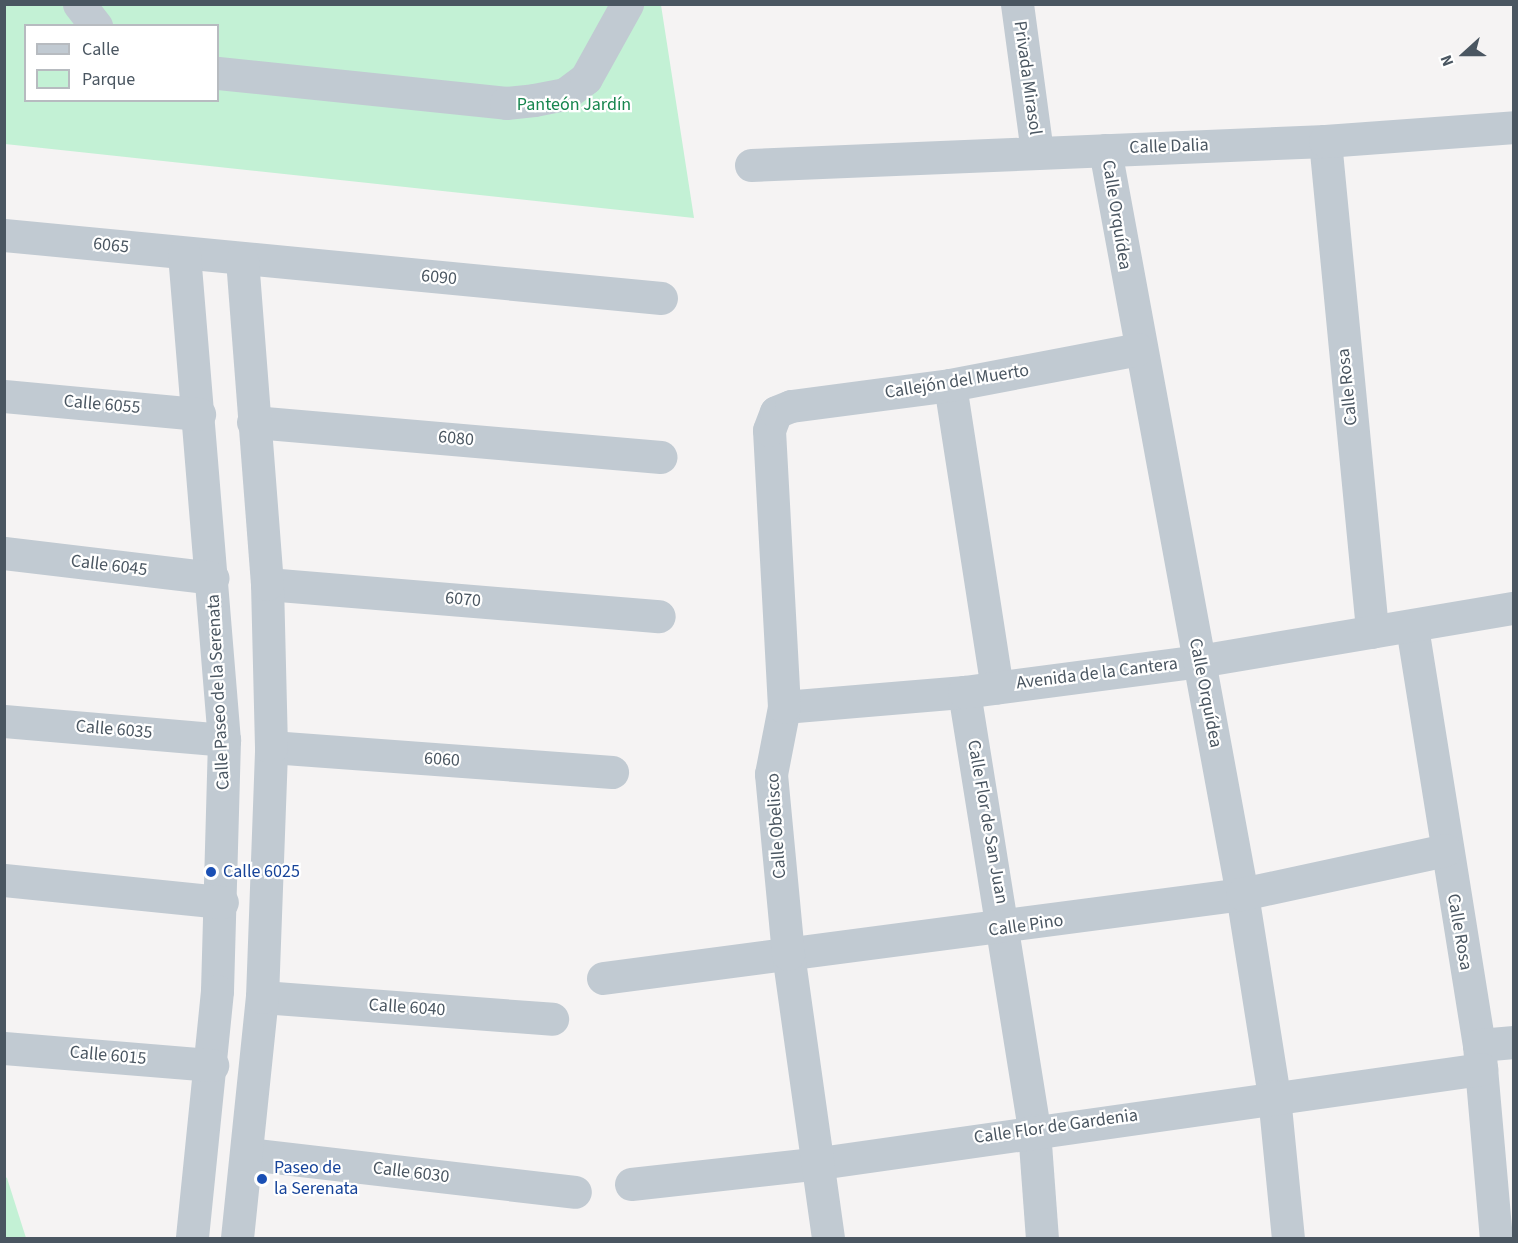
<!DOCTYPE html>
<html>
<head>
<meta charset="utf-8">
<style>
	body { margin:0 }
	#map { position:relative; width:1518px; height:1243px; overflow:hidden; background:#f5f3f3; font-family:"Source Sans 3",sans-serif }
	div>[style] { position:absolute }
	.green>* { inset:0; background:#c3f1d5 }
	.minor>* { height:33px; margin:-16.5px; padding:0 16.5px; transform-origin:16.5px; border-radius:16.5px; background:#c1cad2 }
	.dots>* { width:16px; height:16px; translate:-50% -50%; box-sizing:border-box; border:3px solid #fff; border-radius:50% }
	span { translate:-50% -50%; white-space:nowrap; text-align:center; line-height:1.15; -webkit-text-stroke:4.5px #fff; paint-order:stroke }
	.street-label { font-size:18px; color:#4a5661 }
	.park-label { font-size:18px; color:#17864f }
	.transit-label { font-size:18px; color:#164399 }
	.left { translate:0 -50%; text-align:left }
	.frame { position:absolute; inset:0; border:6px solid #4a5661; pointer-events:none }
	.legend { position:absolute; left:24px; top:24px; width:195px; height:78px; box-sizing:border-box; background:#fff; border:2px solid #b7bbc0; margin:0; padding:8px 10px; list-style:none; font-size:18px; color:#4a5661 }
	.legend li { display:flex; align-items:center; gap:12px; height:30px }
	.legend b { width:30px; border:2px solid #b7bbc0 }
	.north { position:absolute; left:1434px; top:24px; width:60px; height:60px; -webkit-text-stroke:4px #fff; paint-order:stroke; rotate:249deg; font-size:16px; font-weight:700; line-height:24px; text-align:center; color:#4a5661 }
	.north::after { content:''; display:block; margin:auto; width:21px; height:27px; background:#4a5661; clip-path:polygon(50% 0,100% 100%,50% 72%,0 100%) }
</style>
</head>
<body>
<div id="map">
	<div class="green">
		<div style="clip-path:polygon(evenodd,5px 5px,661px 5px,694px 218px,5px 144px,5px 5px,26px 26px,218px 26px,218px 100px,26px 100px,26px 26px)"></div>
		<div style="clip-path:polygon(4px 1176px,7px 1178px,26px 1238px,5px 1238px)"></div>
	</div>
	<div class="minor">
		<div style="left:79px;top:4px;width:28px;rotate:52deg"></div>
		<div style="left:1017px;top:4px;width:149px;rotate:82.3deg"></div>
		<div style="left:218px;top:73px;width:290px;rotate:5.9deg"></div>
		<div style="left:506px;top:103px;width:28px;rotate:-6deg"></div>
		<div style="left:534px;top:100px;width:32px;rotate:-11deg"></div>
		<div style="left:565px;top:94px;width:26px;rotate:-37deg"></div>
		<div style="left:586px;top:78px;width:85px;rotate:-61deg"></div>
		<div style="left:1325px;top:141px;width:493px;rotate:84.5deg"></div>
		<div style="left:1105px;top:150px;width:757px;rotate:79.57deg"></div>
		<div style="left:1242px;top:894px;width:205px;rotate:81deg"></div>
		<div style="left:1274px;top:1096px;width:143px;rotate:84.4deg"></div>
		<div style="left:751px;top:165px;width:575px;rotate:-2.39deg"></div>
		<div style="left:1325px;top:141px;width:190px;rotate:-4.2deg"></div>
		<div style="left:4px;top:235px;width:660px;rotate:5.48deg"></div>
		<div style="left:184px;top:254px;width:488px;rotate:85.3deg"></div>
		<div style="left:224px;top:740px;width:251px;rotate:91.6deg"></div>
		<div style="left:217px;top:991px;width:248px;rotate:95.8deg"></div>
		<div style="left:950px;top:385px;width:306px;rotate:81.2deg"></div>
		<div style="left:4px;top:396px;width:196px;rotate:5.3deg"></div>
		<div style="left:253px;top:422px;width:409px;rotate:4.9deg"></div>
		<div style="left:4px;top:553px;width:210px;rotate:6.8deg"></div>
		<div style="left:267px;top:584px;width:393px;rotate:4.7deg"></div>
		<div style="left:1412px;top:627px;width:423px;rotate:80.9deg"></div>
		<div style="left:1479px;top:1045px;width:194px;rotate:85deg"></div>
		<div style="left:964px;top:692px;width:444px;rotate:80.9deg"></div>
		<div style="left:1034px;top:1130px;width:108px;rotate:85.8deg"></div>
		<div style="left:784px;top:707px;width:181px;rotate:-4.8deg"></div>
		<div style="left:964px;top:692px;width:237px;rotate:-7.5deg"></div>
		<div style="left:1199px;top:661px;width:319px;rotate:-9.6deg"></div>
		<div style="left:4px;top:721px;width:221px;rotate:4.9deg"></div>
		<div style="left:271px;top:747px;width:342px;rotate:4.2deg"></div>
		<div style="left:4px;top:880px;width:219px;rotate:5.8deg"></div>
		<div style="left:603px;top:978px;width:644px;rotate:-7.49deg"></div>
		<div style="left:1242px;top:894px;width:208px;rotate:-12.2deg"></div>
		<div style="left:262px;top:997px;width:291px;rotate:4.3deg"></div>
		<div style="left:1479px;top:1045px;width:35px;rotate:-5deg"></div>
		<div style="left:4px;top:1048px;width:209px;rotate:4.7deg"></div>
		<div style="left:248px;top:1154px;width:329px;rotate:6.6deg"></div>
		<div style="left:631px;top:1184px;width:190px;rotate:-6.3deg"></div>
		<div style="left:820px;top:1163px;width:668px;rotate:-8.09deg"></div>
		<div style="left:237px;top:1238px;width:242px;rotate:-84.1deg"></div>
		<div style="left:262px;top:997px;width:250px;rotate:-87.9deg"></div>
		<div style="left:271px;top:747px;width:163px;rotate:-91.4deg"></div>
		<div style="left:267px;top:584px;width:325px;rotate:-94.4deg"></div>
		<div style="left:828px;top:1238px;width:287px;rotate:-98deg"></div>
		<div style="left:788px;top:954px;width:181px;rotate:-95.4deg"></div>
		<div style="left:771px;top:774px;width:68px;rotate:-79deg"></div>
		<div style="left:784px;top:707px;width:277px;rotate:-93.1deg"></div>
		<div style="left:769px;top:430px;width:19px;rotate:-69deg"></div>
		<div style="left:776px;top:412px;width:16px;rotate:-22deg"></div>
		<div style="left:791px;top:406px;width:160px;rotate:-7.5deg"></div>
		<div style="left:950px;top:385px;width:191px;rotate:-10.8deg"></div>
	</div>
	<div class="dots">
		<div style="left:211px;top:872px;background:#1a4fb4"></div>
		<div style="left:262px;top:1179px;background:#1a4fb4"></div>
	</div>
	<div class="street-label">
		<span style="left:1027px;top:78px;rotate:82deg">Privada Mirasol</span>
		<span style="left:1169px;top:147px;rotate:-2deg">Calle Dalia</span>
		<span style="left:1116px;top:215px;rotate:81deg">Calle Orquídea</span>
		<span style="left:111px;top:246px;rotate:6deg">6065</span>
		<span style="left:439px;top:278px;rotate:5deg">6090</span>
		<span style="left:957px;top:382px;rotate:-9deg">Callejón del Muerto</span>
		<span style="left:1348px;top:387px;rotate:-96deg">Calle Rosa</span>
		<span style="left:102px;top:405px;rotate:5deg">Calle 6055</span>
		<span style="left:456px;top:439px;rotate:5deg">6080</span>
		<span style="left:109px;top:566px;rotate:7deg">Calle 6045</span>
		<span style="left:463px;top:600px;rotate:5deg">6070</span>
		<span style="left:1097px;top:674px;rotate:-7deg">Avenida de la Cantera</span>
		<span style="left:219px;top:692px;rotate:-93deg">Calle Paseo de la Serenata</span>
		<span style="left:1205px;top:693px;rotate:79deg">Calle Orquídea</span>
		<span style="left:114px;top:730px;rotate:5deg">Calle 6035</span>
		<span style="left:442px;top:760px;rotate:4deg">6060</span>
		<span style="left:987px;top:822px;rotate:80deg">Calle Flor de San Juan</span>
		<span style="left:777px;top:826px;rotate:-94deg">Calle Obelisco</span>
		<span style="left:1026px;top:926px;rotate:-8deg">Calle Pino</span>
		<span style="left:1459px;top:932px;rotate:80deg">Calle Rosa</span>
		<span style="left:407px;top:1008px;rotate:4deg">Calle 6040</span>
		<span style="left:108px;top:1056px;rotate:5deg">Calle 6015</span>
		<span style="left:1056px;top:1127px;rotate:-8deg">Calle Flor de Gardenia</span>
		<span style="left:411px;top:1173px;rotate:7deg">Calle 6030</span>
	</div>
	<div class="park-label">
		<span style="left:574px;top:105px">Panteón Jardín</span>
	</div>
	<div class="transit-label">
		<span class="left" style="left:223px;top:872px">Calle 6025</span>
		<span class="left" style="left:274px;top:1179px">Paseo de<br>la Serenata</span>
	</div>
	<div class="frame"></div>
	<ul class="legend">
	<li><b style="height:8px;background:#c1cad2"></b>Calle</li>
	<li><b style="height:16px;background:#c3f1d5"></b>Parque</li>
	</ul>
	<div class="north">N</div>
</div>
</body>
</html>
